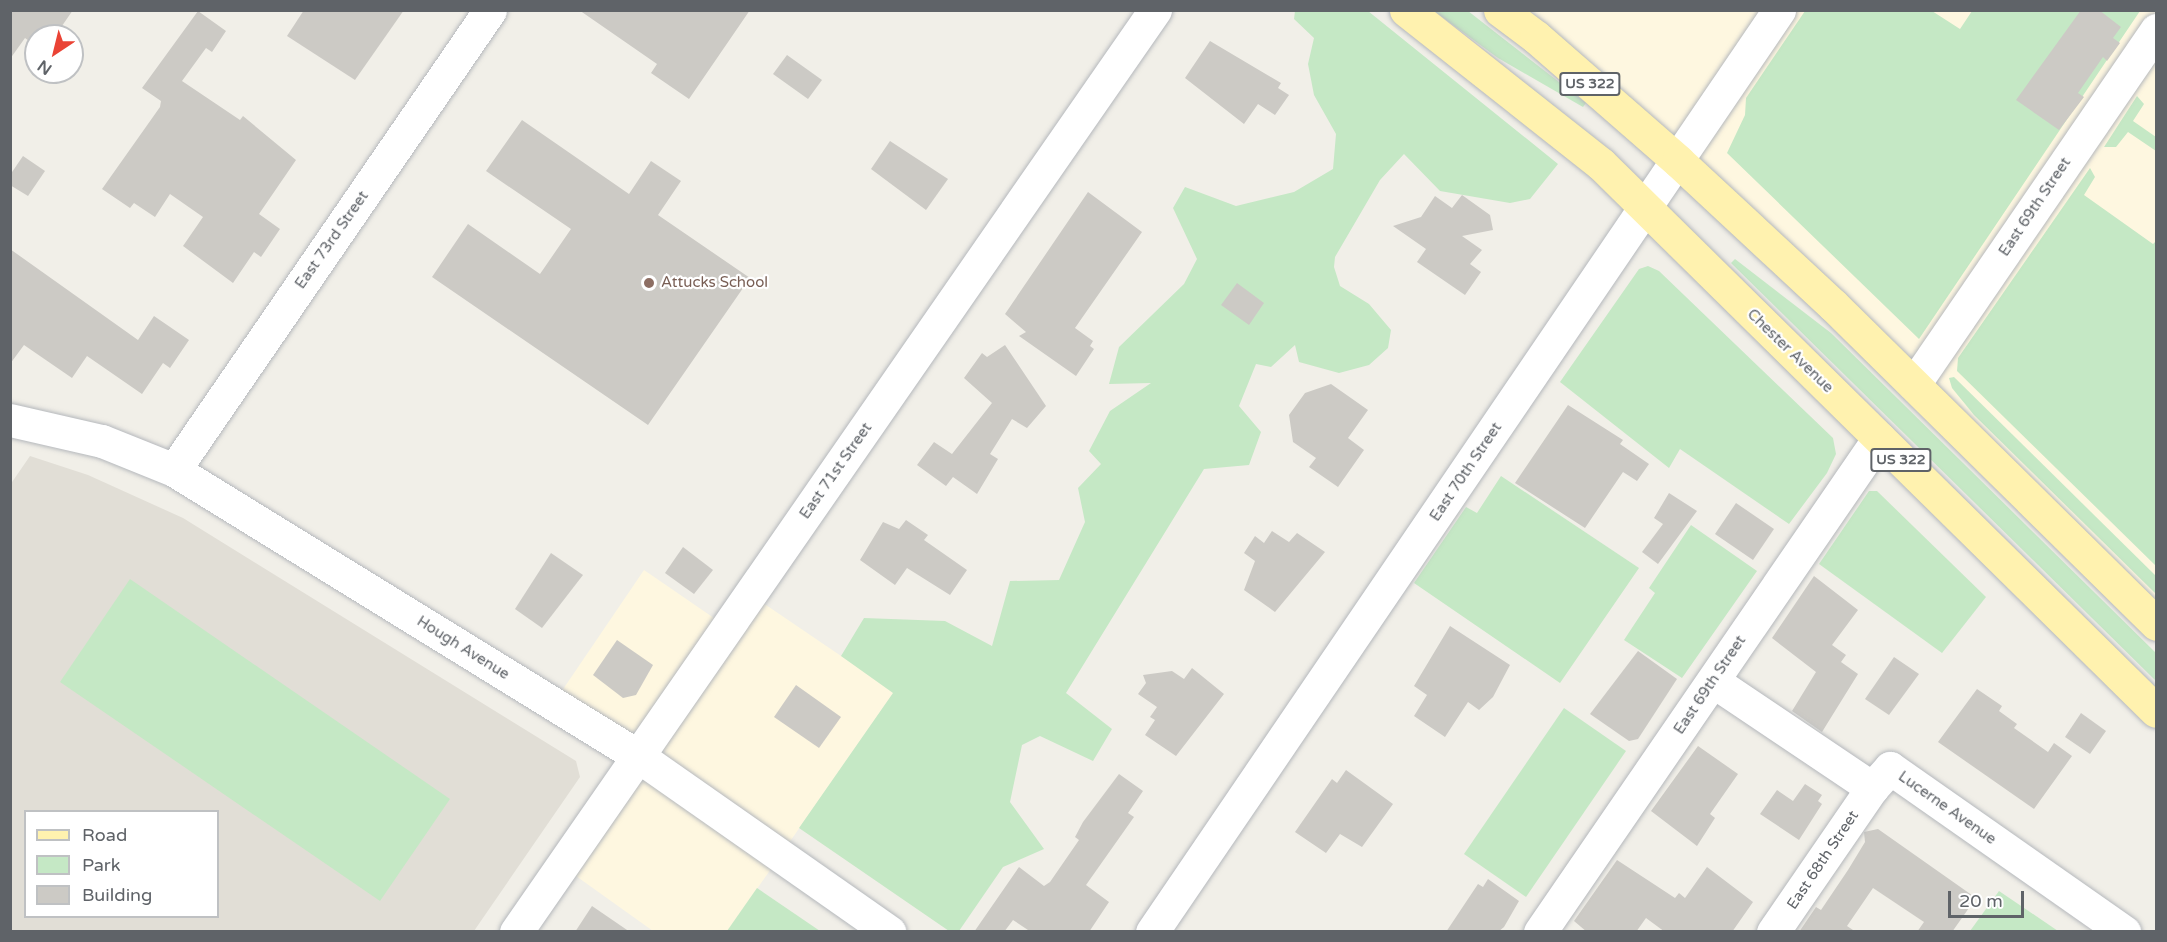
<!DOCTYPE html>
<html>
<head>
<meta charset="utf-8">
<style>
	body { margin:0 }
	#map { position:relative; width:2167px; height:942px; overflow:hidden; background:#f1efe8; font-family:"Varela Round",sans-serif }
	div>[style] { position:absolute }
	.commercial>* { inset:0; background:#fef7e0 }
	.education>* { inset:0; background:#e1ded6 }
	.green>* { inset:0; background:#c5e8c5 }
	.building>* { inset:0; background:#cccac5 }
	.roads { filter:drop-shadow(0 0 2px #b5b8bc) drop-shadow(0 0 2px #b5b8bc) }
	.minor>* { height:33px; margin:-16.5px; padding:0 16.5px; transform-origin:16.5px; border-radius:16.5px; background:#fff }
	.major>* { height:33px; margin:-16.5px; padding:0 16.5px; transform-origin:16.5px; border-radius:16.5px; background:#fff2af }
	.dots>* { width:16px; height:16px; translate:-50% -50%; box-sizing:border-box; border:3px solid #fff; border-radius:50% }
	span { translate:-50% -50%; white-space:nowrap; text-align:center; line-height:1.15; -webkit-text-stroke:4.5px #fff; paint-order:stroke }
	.shield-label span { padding:2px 4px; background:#fff; border:2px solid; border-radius:4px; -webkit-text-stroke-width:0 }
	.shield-label { font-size:14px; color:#5f6368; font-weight:700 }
	.street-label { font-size:15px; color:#5f6368 }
	.education-label { font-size:15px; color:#785e54 }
	.left { translate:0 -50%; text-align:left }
	.frame { position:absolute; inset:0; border:12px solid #5f6368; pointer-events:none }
	.legend { position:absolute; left:24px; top:810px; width:195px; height:108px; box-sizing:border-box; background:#fff; border:2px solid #bfc1c3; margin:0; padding:8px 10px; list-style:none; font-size:18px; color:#5f6368 }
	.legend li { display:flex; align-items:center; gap:12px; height:30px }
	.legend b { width:30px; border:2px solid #bfc1c3 }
	.north { position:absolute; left:24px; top:24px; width:60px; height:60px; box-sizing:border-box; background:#fff; border:2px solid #bfc1c3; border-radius:50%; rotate:215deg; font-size:16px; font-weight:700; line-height:24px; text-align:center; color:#5f6368 }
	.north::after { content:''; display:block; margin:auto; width:21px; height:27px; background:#ea4335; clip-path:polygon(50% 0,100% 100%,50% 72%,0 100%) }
	.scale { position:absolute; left:1948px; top:891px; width:76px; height:27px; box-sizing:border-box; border:3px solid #5f6368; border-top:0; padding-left:8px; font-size:18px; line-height:21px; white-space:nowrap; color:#5f6368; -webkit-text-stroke:4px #fff; paint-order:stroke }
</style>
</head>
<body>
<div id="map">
	<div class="commercial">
		<div style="clip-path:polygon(1500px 11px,2156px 11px,2156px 624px)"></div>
		<div style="clip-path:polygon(644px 570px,727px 627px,750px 594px,894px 692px,727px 932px,653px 931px,562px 866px,638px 756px,553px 704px)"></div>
	</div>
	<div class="education">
		<div style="clip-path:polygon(evenodd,30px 456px,88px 475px,183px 518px,576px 761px,580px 777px,474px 931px,11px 932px,10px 485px,30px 456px,26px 812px,218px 812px,218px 916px,26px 916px,26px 812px)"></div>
	</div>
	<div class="green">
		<div style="clip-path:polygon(2127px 10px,2140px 11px,1919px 339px,1727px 153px,1745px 115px,1746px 98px,1805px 11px,1932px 11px,1960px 29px,1972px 11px)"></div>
		<div style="clip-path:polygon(1295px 11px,1368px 11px,1558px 164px,1530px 199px,1510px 203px,1440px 191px,1404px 154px,1380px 180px,1335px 257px,1334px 267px,1340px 286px,1369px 304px,1391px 330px,1388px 348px,1369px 365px,1339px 373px,1299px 362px,1295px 345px,1271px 367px,1256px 364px,1239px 406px,1261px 432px,1249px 465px,1204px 469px,1066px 693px,1112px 729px,1093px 761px,1040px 736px,1022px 745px,1010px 802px,1044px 849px,1003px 867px,959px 931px,949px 931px,799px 828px,893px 693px,841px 656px,864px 618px,945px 621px,992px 646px,1010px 581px,1059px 580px,1085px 522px,1078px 488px,1101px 464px,1089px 451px,1110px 411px,1151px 383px,1109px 384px,1119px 347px,1184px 284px,1197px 259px,1173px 208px,1185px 187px,1236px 206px,1294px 192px,1333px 169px,1336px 134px,1314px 95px,1308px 64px,1314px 38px,1294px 19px)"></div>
		<div style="clip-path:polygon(1434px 11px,1468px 11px,1586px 103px,1583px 107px,1498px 58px)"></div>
		<div style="clip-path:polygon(2137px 96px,2144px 104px,2133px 121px,2156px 137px,2156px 151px,2128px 132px,2116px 147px,2104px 147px)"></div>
		<div style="clip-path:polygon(2090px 168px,2095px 177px,2084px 195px,2153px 244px,2156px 241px,2156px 566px,1957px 371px,1958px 358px)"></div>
		<div style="clip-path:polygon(1735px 259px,1831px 333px,2156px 653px,2156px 681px,1731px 263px)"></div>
		<div style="clip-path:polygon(1648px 266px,1659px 271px,1833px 438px,1836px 454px,1827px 473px,1789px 524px,1680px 449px,1669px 468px,1560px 382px,1639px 269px)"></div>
		<div style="clip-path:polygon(1954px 377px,2156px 576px,2156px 594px,1974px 415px,1952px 388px,1949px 378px)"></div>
		<div style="clip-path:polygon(1501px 476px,1639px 568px,1560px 683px,1414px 583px,1466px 507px,1477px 513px)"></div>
		<div style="clip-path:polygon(1869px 491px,1877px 491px,1986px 597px,1942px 653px,1819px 564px)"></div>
		<div style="clip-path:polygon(1691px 525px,1757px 571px,1682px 678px,1624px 640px,1655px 593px,1649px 588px)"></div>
		<div style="clip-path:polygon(130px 579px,450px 799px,380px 901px,60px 682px)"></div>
		<div style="clip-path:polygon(1564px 708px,1626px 751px,1526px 897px,1464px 854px)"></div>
		<div style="clip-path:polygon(757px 888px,820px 931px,727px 931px)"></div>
		<div style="clip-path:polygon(1999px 891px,2058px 931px,1970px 931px)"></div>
	</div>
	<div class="building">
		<div style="clip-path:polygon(10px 10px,73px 10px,55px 36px,36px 36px,36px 46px,25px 38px,10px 59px)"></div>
		<div style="clip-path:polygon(304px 10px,404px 10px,355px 80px,287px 36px)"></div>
		<div style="clip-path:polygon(579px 10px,750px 10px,689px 99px,651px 73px,657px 64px)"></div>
		<div style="clip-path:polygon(2081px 10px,2099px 10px,2121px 27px,2113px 38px,2120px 43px,2107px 61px,2103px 57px,2078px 93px,2084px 97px,2059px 130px,2016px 100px)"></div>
		<div style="clip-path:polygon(198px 11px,226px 31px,212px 52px,206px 48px,182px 81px,240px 120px,243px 116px,296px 160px,259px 214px,280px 229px,261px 257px,254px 252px,233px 283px,183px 246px,203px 217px,170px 194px,155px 217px,134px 203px,130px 208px,102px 189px,160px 107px,161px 101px,142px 88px)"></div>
		<div style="clip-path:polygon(1210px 41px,1281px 83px,1278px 88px,1289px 95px,1275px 115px,1258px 104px,1244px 124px,1185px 78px)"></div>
		<div style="clip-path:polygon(787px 55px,822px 80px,808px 99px,773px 74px)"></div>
		<div style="clip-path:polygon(522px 120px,629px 194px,651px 161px,681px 181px,658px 215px,750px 278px,648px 425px,432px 277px,468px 224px,540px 274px,571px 229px,486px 171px)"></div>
		<div style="clip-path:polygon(890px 141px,948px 179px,926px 210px,871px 169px)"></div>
		<div style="clip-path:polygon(23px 156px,45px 171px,28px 196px,10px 185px,10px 175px)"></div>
		<div style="clip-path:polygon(1088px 192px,1142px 232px,1075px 328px,1093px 341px,1090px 346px,1094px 349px,1076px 376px,1019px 336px,1026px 332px,1005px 314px)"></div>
		<div style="clip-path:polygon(1462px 195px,1490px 215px,1493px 230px,1462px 236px,1482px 250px,1470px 264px,1481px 272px,1465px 295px,1417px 262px,1426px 249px,1393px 226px,1421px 217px,1435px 196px,1452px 208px)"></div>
		<div style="clip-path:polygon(10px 249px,138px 340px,154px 316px,189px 340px,170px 368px,163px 363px,142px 394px,87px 356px,72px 378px,24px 345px,10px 364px)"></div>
		<div style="clip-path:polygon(1237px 283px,1264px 303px,1249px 325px,1221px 305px)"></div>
		<div style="clip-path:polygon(1005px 345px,1046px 406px,1027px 428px,1012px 419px,990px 454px,998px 459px,977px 494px,953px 477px,946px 486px,917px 465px,934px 442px,952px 454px,992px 403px,964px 378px,982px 353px,987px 357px)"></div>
		<div style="clip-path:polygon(1331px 384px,1368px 410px,1348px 438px,1364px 450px,1338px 487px,1309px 467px,1316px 458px,1293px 442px,1289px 415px,1305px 393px)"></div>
		<div style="clip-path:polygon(1568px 405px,1623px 440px,1620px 444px,1649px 464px,1637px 481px,1623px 472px,1585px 528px,1515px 483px)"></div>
		<div style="clip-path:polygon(1669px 493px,1697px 511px,1658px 564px,1642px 552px,1663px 524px,1654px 518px)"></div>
		<div style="clip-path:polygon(1736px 503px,1774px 529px,1753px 560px,1715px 534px)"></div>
		<div style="clip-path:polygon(906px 520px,928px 535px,924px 540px,967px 570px,950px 595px,907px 568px,895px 585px,860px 560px,883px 522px,899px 529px)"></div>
		<div style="clip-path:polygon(1272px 531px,1289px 542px,1297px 533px,1325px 552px,1275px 612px,1244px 590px,1255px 561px,1244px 553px,1255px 536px,1264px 543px)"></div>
		<div style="clip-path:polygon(683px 547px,713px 570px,694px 594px,665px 573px)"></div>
		<div style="clip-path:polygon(551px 553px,583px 575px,542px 628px,515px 609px)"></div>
		<div style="clip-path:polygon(1814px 576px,1858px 610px,1832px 645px,1846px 655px,1841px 662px,1858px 674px,1822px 732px,1792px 711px,1816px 672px,1772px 638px)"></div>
		<div style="clip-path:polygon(1450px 626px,1510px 665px,1493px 697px,1479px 710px,1468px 702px,1445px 737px,1414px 716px,1427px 695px,1414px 686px)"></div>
		<div style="clip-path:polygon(617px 640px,653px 665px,636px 695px,623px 698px,593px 675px)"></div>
		<div style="clip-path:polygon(1638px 651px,1677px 679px,1638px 739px,1629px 741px,1590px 714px)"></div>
		<div style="clip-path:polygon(1894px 657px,1919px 674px,1889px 715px,1865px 699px)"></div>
		<div style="clip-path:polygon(1192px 668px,1224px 694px,1176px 756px,1145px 735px,1155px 720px,1150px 717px,1157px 707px,1138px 694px,1146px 683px,1143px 675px,1172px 671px,1184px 679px)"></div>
		<div style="clip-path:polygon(796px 685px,841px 717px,819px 748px,774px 717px)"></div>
		<div style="clip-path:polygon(1977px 689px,2002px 706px,1999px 711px,2017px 724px,2014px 728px,2048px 752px,2054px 743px,2072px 756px,2034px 809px,1938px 742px)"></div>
		<div style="clip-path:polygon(2081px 713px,2106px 731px,2090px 754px,2065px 737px)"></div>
		<div style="clip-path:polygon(1698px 746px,1738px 774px,1710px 814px,1715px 818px,1697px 846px,1651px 811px)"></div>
		<div style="clip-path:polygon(1346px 770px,1393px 804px,1362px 847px,1340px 834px,1326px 853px,1295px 832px,1332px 779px,1337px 783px)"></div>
		<div style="clip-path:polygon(1119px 774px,1143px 791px,1128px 813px,1134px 817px,1086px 885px,1109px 902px,1089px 932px,1031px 932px,1013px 920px,1004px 932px,974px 932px,1019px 867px,1044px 886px,1050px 882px,1079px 840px,1075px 837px,1083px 822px)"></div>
		<div style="clip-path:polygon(1805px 784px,1822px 795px,1818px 801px,1822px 804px,1799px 840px,1760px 814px,1777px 790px,1793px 801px)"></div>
		<div style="clip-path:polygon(1878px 829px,1976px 898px,1952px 932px,1917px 932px,1924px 922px,1873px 888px,1847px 926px,1856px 932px,1799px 932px,1816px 907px,1821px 910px,1848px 870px,1865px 842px,1864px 832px)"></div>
		<div style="clip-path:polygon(1617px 860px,1675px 898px,1679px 893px,1685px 898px,1707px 867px,1753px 902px,1732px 932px,1665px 932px,1646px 918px,1636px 932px,1587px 932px,1574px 921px)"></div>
		<div style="clip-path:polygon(1488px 879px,1519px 901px,1504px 927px,1498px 932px,1446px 932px,1478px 884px,1483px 887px)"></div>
		<div style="clip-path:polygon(592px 906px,630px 932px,575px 932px)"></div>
	</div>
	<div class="roads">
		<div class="minor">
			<div style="left:1914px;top:384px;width:429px;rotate:-55.6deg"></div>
			<div style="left:10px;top:420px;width:94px;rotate:12.9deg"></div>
			<div style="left:102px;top:441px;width:78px;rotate:21.9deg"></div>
			<div style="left:174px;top:470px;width:545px;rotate:31.65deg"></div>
			<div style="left:638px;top:756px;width:307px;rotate:35deg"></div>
			<div style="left:174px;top:470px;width:558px;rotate:-55.51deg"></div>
			<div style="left:1713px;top:681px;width:192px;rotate:33.9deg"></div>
			<div style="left:1872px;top:788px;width:27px;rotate:-48deg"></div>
			<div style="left:1890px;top:768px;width:286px;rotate:35deg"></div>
			<div style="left:516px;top:932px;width:1122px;rotate:-55.28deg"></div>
			<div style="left:1152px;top:932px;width:1115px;rotate:-55.78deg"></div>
			<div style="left:1540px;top:932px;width:599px;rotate:-55.54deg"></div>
			<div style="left:1773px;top:932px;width:175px;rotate:-55.5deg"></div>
		</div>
		<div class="major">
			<div style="left:1406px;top:10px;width:248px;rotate:38.3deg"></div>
			<div style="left:1601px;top:164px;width:779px;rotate:44.58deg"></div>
			<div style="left:1500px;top:10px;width:45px;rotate:36.9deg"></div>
			<div style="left:1536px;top:37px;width:189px;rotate:41.1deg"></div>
			<div style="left:1678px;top:161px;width:212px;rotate:42.9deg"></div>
			<div style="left:1833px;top:305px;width:454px;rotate:44.6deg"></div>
		</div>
	</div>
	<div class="dots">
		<div style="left:649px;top:283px;background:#8d6e63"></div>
	</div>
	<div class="shield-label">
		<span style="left:1590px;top:84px">US 322</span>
		<span style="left:1901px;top:460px">US 322</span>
	</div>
	<div class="street-label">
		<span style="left:2035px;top:207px;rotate:-56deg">East 69th Street</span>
		<span style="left:332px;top:240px;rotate:-55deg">East 73rd Street</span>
		<span style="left:1790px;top:351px;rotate:44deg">Chester Avenue</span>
		<span style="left:836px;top:471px;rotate:-55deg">East 71st Street</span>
		<span style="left:1466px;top:472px;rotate:-56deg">East 70th Street</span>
		<span style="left:463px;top:648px;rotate:32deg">Hough Avenue</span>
		<span style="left:1710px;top:685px;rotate:-56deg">East 69th Street</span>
		<span style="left:1947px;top:808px;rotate:35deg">Lucerne Avenue</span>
		<span style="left:1823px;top:860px;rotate:-56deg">East 68th Street</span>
	</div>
	<div class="education-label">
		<span class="left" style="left:661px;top:283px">Attucks School</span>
	</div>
	<div class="frame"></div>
	<ul class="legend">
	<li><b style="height:8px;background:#fff2af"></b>Road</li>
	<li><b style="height:16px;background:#c5e8c5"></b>Park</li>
	<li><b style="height:16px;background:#cccac5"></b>Building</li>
	</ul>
	<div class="north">N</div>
	<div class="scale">20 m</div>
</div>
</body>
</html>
